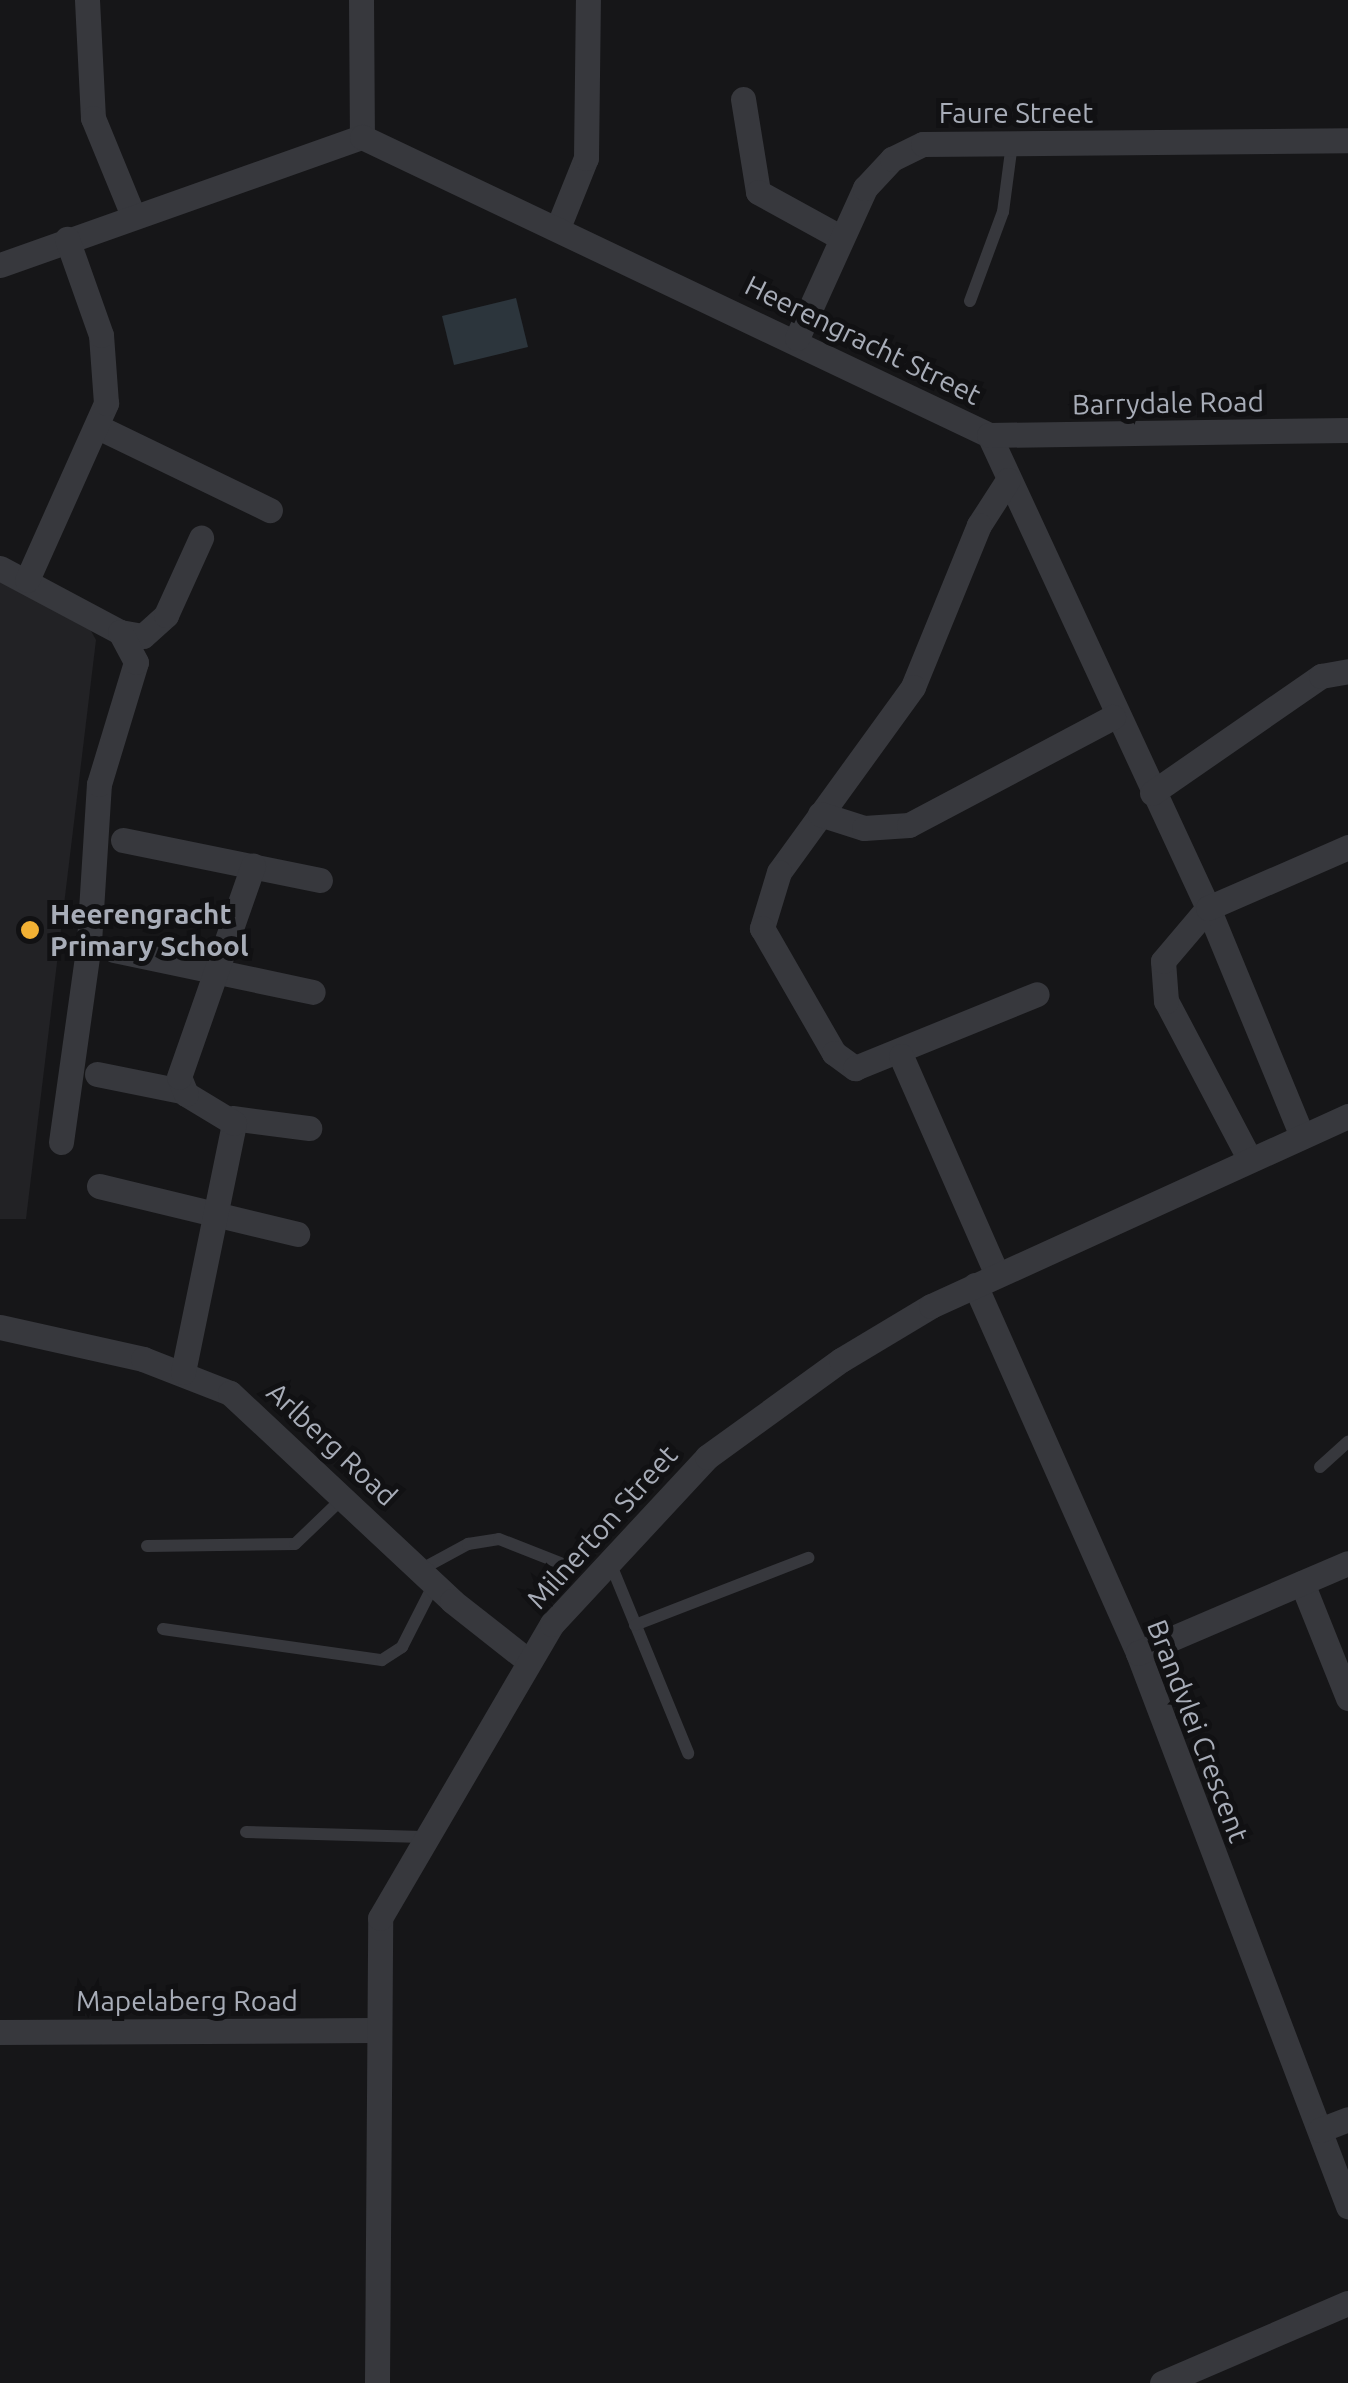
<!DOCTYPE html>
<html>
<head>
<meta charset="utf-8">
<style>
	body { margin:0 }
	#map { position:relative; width:1348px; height:2383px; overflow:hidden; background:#161618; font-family:Ubuntu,sans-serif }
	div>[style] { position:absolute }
	.built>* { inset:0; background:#222225 }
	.water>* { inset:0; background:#2c353c }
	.service>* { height:12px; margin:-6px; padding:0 6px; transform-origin:6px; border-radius:6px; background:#37383d }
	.minor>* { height:25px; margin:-12.5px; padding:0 12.5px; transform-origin:12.5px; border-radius:12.5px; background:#37383d }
	.dots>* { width:28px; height:28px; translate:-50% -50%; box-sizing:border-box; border:5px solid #111113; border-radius:50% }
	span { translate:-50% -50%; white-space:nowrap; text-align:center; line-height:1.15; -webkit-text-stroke:10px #111113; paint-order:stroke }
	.street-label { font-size:28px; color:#a8adb8 }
	.poi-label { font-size:28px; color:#a8adb8; font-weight:700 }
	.left { translate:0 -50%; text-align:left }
</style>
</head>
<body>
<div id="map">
	<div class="built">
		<div style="clip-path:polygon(0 574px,83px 616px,96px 640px,26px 1219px,0 1219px)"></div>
	</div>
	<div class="water">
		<div style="clip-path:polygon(516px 298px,528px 347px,454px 365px,442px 316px)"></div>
	</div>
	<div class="service">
		<div style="left:970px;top:301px;width:95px;rotate:-69.7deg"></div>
		<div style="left:1003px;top:212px;width:69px;rotate:-82.5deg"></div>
		<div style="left:1320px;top:1467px;width:38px;rotate:-42deg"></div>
		<div style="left:147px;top:1546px;width:148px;rotate:-0.8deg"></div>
		<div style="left:295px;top:1544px;width:68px;rotate:-43.8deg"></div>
		<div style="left:609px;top:1560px;width:209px;rotate:67.7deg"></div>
		<div style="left:420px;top:1570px;width:55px;rotate:-28.4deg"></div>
		<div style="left:468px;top:1544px;width:31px;rotate:-9deg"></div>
		<div style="left:499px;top:1539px;width:66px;rotate:21.5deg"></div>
		<div style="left:635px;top:1625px;width:186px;rotate:-21.2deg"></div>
		<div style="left:163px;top:1629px;width:221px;rotate:8.1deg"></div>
		<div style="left:382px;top:1660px;width:24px;rotate:-33deg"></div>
		<div style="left:402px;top:1647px;width:71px;rotate:-63.1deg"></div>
		<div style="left:246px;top:1832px;width:177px;rotate:1.6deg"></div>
	</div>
	<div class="minor">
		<div style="left:87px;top:0;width:118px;rotate:87.1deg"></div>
		<div style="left:93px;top:118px;width:103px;rotate:67.7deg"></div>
		<div style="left:361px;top:0;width:137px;rotate:89.6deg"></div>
		<div style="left:743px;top:99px;width:94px;rotate:80.8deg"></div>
		<div style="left:758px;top:192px;width:94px;rotate:28.8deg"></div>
		<div style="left:559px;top:225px;width:72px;rotate:-68.1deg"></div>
		<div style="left:586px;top:158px;width:158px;rotate:-89.3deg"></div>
		<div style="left:0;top:265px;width:384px;rotate:-19.5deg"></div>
		<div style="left:362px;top:137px;width:694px;rotate:25.42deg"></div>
		<div style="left:989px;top:435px;width:521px;rotate:65.16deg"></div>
		<div style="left:1208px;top:908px;width:247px;rotate:67.6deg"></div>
		<div style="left:797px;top:338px;width:165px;rotate:-65.6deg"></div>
		<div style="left:865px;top:188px;width:40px;rotate:-47deg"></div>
		<div style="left:892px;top:159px;width:34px;rotate:-26deg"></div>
		<div style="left:923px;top:144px;width:425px;rotate:-0.5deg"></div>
		<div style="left:98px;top:427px;width:191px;rotate:25.8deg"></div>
		<div style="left:989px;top:435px;width:359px;rotate:-0.8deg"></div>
		<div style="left:1008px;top:480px;width:54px;rotate:122.8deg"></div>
		<div style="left:979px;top:525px;width:175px;rotate:112.2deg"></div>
		<div style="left:913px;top:687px;width:228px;rotate:125.9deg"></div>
		<div style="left:779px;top:872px;width:59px;rotate:106.9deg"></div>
		<div style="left:762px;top:928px;width:144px;rotate:60.1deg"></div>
		<div style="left:834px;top:1053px;width:26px;rotate:36deg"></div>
		<div style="left:855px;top:1068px;width:196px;rotate:-22.1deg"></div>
		<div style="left:0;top:568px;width:136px;rotate:28.1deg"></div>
		<div style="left:120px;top:632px;width:23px;rotate:10deg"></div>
		<div style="left:143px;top:636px;width:31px;rotate:-42deg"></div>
		<div style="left:166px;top:615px;width:85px;rotate:-65.6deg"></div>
		<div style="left:27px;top:580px;width:194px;rotate:-65.9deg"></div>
		<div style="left:106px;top:403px;width:68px;rotate:-94.2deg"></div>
		<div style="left:101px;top:335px;width:102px;rotate:-109.5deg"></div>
		<div style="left:1152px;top:793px;width:206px;rotate:-34.7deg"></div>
		<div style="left:1321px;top:676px;width:27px;rotate:-10deg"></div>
		<div style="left:820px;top:814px;width:46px;rotate:17.7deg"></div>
		<div style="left:864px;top:828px;width:45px;rotate:-3.8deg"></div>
		<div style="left:909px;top:825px;width:231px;rotate:-27.9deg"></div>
		<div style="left:123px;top:840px;width:201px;rotate:11.5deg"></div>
		<div style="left:114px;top:950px;width:203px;rotate:11.9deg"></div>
		<div style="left:901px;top:1056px;width:239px;rotate:66.3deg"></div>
		<div style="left:97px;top:1074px;width:86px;rotate:11.4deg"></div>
		<div style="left:232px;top:1118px;width:78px;rotate:7.4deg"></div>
		<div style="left:61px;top:1142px;width:202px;rotate:-82deg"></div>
		<div style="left:89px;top:942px;width:158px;rotate:-86.4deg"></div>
		<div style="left:99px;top:784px;width:127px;rotate:-73.1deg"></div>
		<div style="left:136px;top:662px;width:34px;rotate:-118deg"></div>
		<div style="left:1250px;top:1160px;width:180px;rotate:-117.8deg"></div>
		<div style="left:1166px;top:1001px;width:40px;rotate:-94.3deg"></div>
		<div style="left:1163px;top:961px;width:70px;rotate:-49.7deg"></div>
		<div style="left:1208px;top:908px;width:153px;rotate:-23.5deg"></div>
		<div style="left:99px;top:1186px;width:204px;rotate:13.6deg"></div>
		<div style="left:975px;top:1285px;width:402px;rotate:66.1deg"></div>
		<div style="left:1138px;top:1653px;width:592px;rotate:69.21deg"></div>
		<div style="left:0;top:1327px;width:147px;rotate:12.6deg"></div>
		<div style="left:143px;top:1359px;width:93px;rotate:21.3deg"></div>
		<div style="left:230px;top:1393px;width:304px;rotate:43.1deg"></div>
		<div style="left:452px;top:1601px;width:95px;rotate:38.2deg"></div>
		<div style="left:183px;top:1372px;width:254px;rotate:-78.4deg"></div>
		<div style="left:234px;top:1123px;width:56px;rotate:-148.9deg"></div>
		<div style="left:186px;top:1094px;width:18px;rotate:-112deg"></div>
		<div style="left:179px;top:1077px;width:224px;rotate:-70.7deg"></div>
		<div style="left:1302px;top:1583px;width:124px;rotate:68.2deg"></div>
		<div style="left:1138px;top:1653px;width:228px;rotate:-23.2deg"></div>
		<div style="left:0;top:2032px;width:374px;rotate:-0.3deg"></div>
		<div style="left:1320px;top:2130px;width:30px;rotate:-21deg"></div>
		<div style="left:377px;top:2383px;width:465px;rotate:-89.6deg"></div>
		<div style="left:380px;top:1918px;width:341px;rotate:-59.7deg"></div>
		<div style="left:552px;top:1624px;width:228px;rotate:-47.1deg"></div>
		<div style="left:707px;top:1457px;width:165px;rotate:-35.9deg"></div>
		<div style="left:841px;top:1360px;width:105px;rotate:-31deg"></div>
		<div style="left:931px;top:1306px;width:458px;rotate:-24.5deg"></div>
		<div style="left:1162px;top:2383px;width:202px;rotate:-23.3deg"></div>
	</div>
	<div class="dots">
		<div style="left:30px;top:930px;background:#f2b134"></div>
	</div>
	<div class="street-label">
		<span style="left:1016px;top:113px">Faure Street</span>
		<span style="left:863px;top:340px;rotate:26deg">Heerengracht Street</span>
		<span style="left:1168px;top:403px;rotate:-1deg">Barrydale Road</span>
		<span style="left:332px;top:1444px;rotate:43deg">Arlberg Road</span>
		<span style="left:602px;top:1527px;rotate:-48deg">Milnerton Street</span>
		<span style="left:1198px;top:1731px;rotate:69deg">Brandvlei Crescent</span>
		<span style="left:187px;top:2001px">Mapelaberg Road</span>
	</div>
	<div class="poi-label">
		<span class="left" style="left:50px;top:930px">Heerengracht<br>Primary School</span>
	</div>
</div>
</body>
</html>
